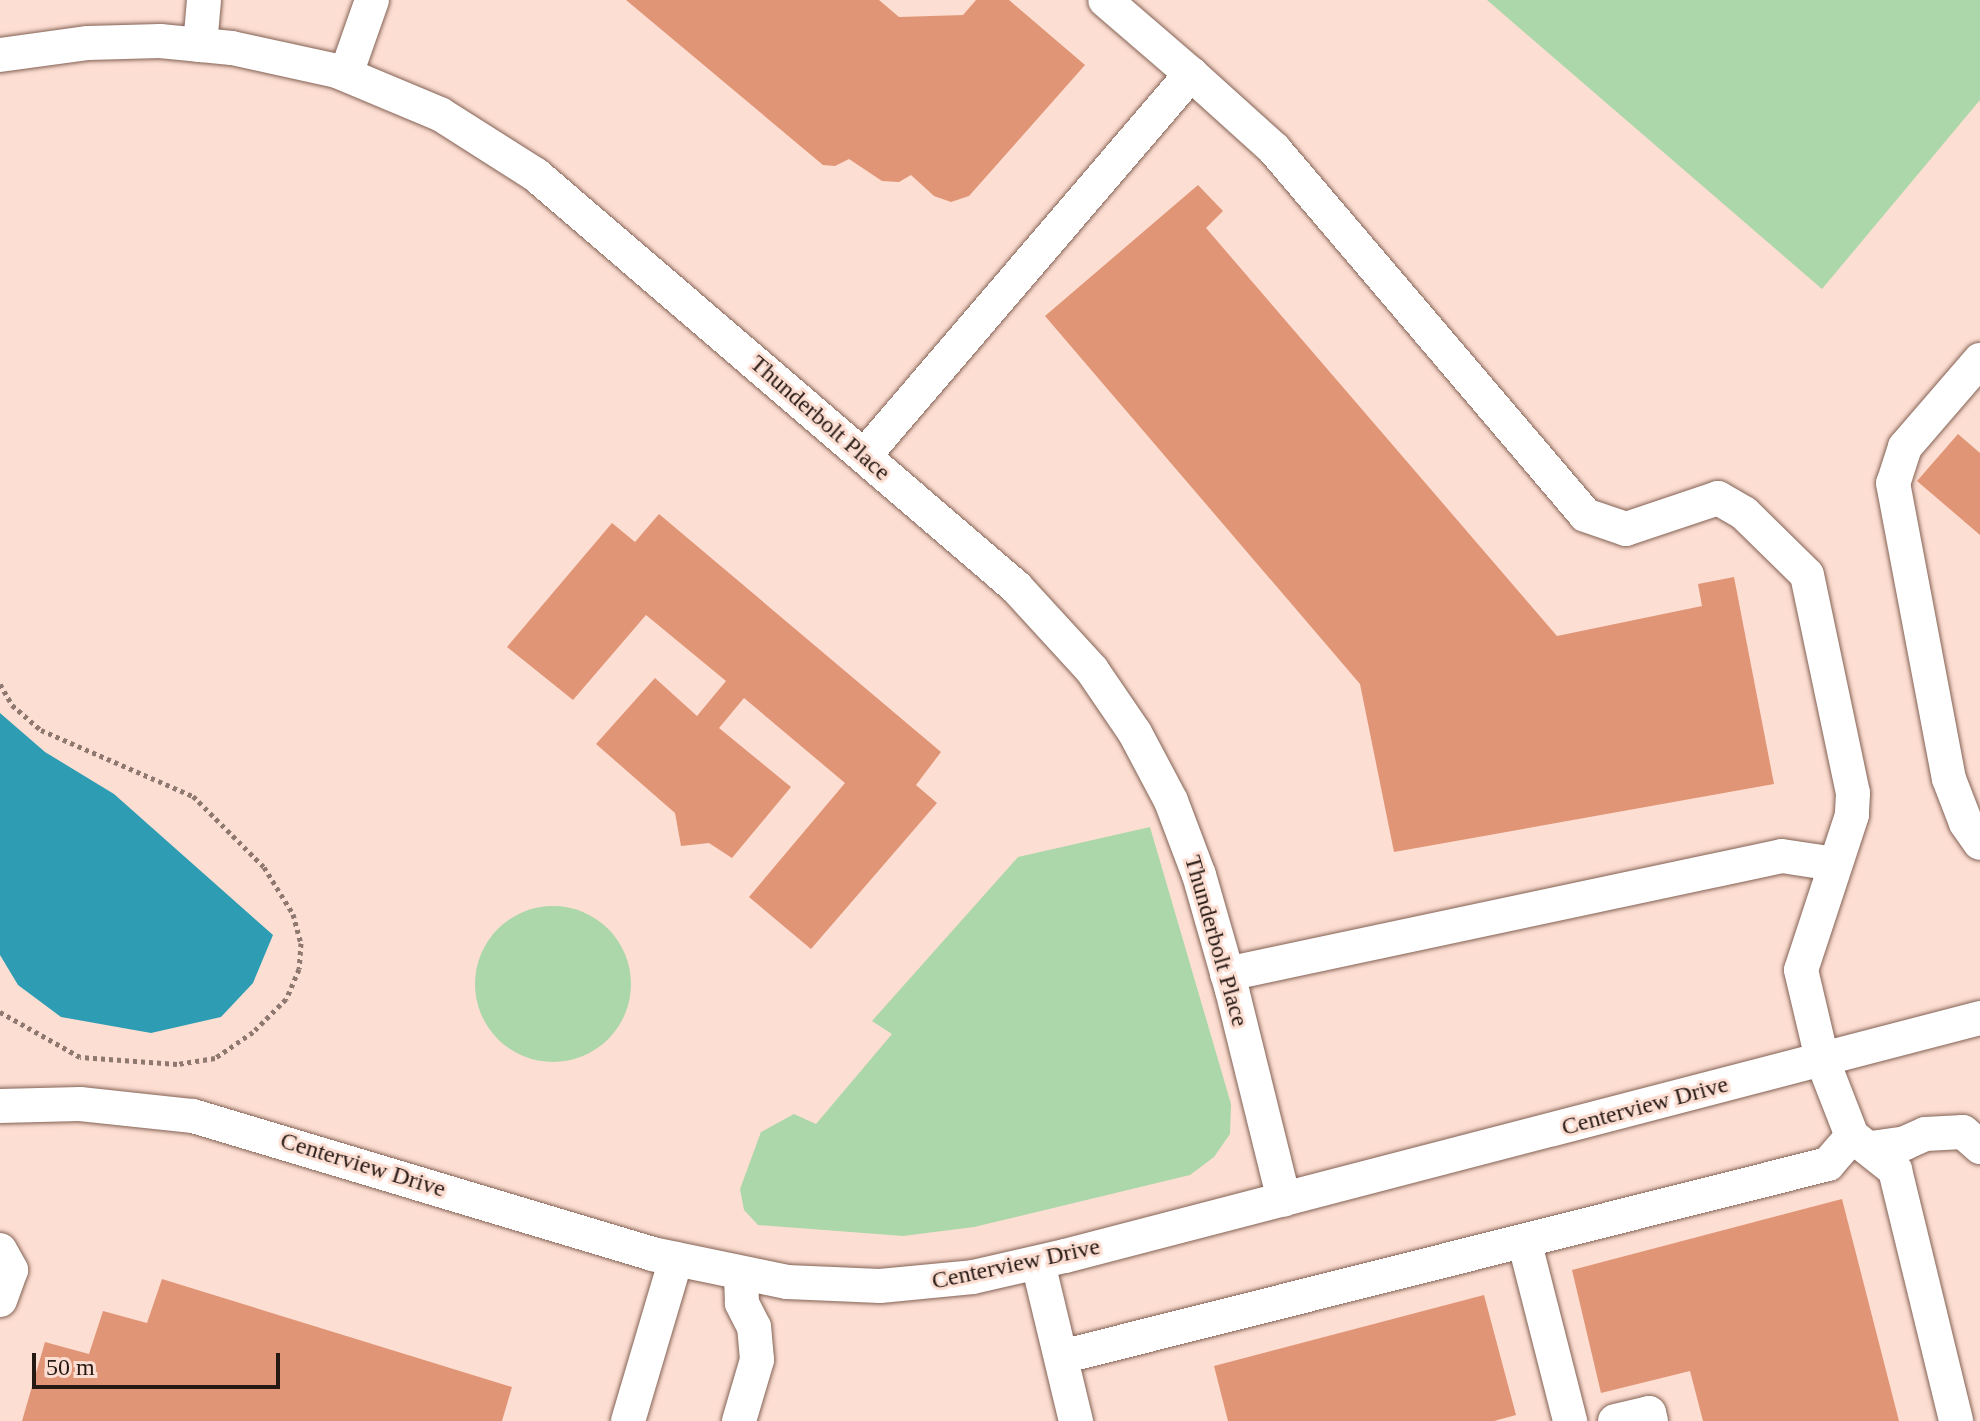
<!DOCTYPE html>
<html>
<head>
<meta charset="utf-8">
<style>
	body { margin:0 }
	#map { position:relative; width:1980px; height:1421px; overflow:hidden; background:#fdded2; font-family:"Times New Roman",serif }
	div>[style] { position:absolute }
	.green>* { inset:0; background:#acd7aa }
	.round { border-radius:50% }
	.water>* { inset:0; background:#2e9db4 }
	.building>* { inset:0; background:#e19577 }
	.path>* { height:5px; margin-top:-2.5px; transform-origin:0; background:repeating-linear-gradient(90deg,#8e7870 0 4px,transparent 0 8px) }
	.roads { filter:drop-shadow(0 0 2px #836255) drop-shadow(0 0 2px #836255) }
	.minor>* { height:34px; margin:-17px; padding:0 17px; transform-origin:17px; border-radius:17px; background:#fff }
	span { translate:-50% -50%; white-space:nowrap; text-align:center; line-height:1.15; -webkit-text-stroke:6px #fdded2; paint-order:stroke }
	.street-label { font-size:24px; color:#261914 }
	.scale { position:absolute; left:32px; top:1353px; width:248px; height:36px; box-sizing:border-box; border:4px solid #261914; border-top:0; padding-left:10px; font-size:24px; line-height:28px; white-space:nowrap; color:#261914; -webkit-text-stroke:6px #fdded2; paint-order:stroke }
</style>
</head>
<body>
<div id="map">
	<div class="green">
		<div style="clip-path:polygon(1487px 0,1980px 0,1980px 100px,1822px 289px)"></div>
		<div style="clip-path:polygon(1150px 827px,1231px 1104px,1230px 1134px,1214px 1157px,1190px 1175px,974px 1227px,903px 1236px,758px 1225px,744px 1210px,740px 1189px,761px 1132px,794px 1114px,816px 1124px,892px 1034px,872px 1021px,1018px 857px)"></div>
		<div class="round" style="left:475px;top:906px;width:156px;height:156px"></div>
	</div>
	<div class="water">
		<div style="clip-path:polygon(0 713px,45px 752px,114px 794px,273px 935px,253px 983px,221px 1017px,151px 1033px,61px 1017px,18px 985px,0 955px)"></div>
	</div>
	<div class="building">
		<div style="clip-path:polygon(626px 0,879px 0,899px 17px,963px 15px,976px 0,1009px 0,1085px 65px,969px 196px,951px 202px,934px 196px,911px 175px,899px 182px,882px 181px,849px 159px,835px 166px,823px 165px)"></div>
		<div style="clip-path:polygon(1198px 185px,1223px 211px,1206px 228px,1557px 636px,1702px 606px,1698px 584px,1734px 577px,1774px 784px,1394px 852px,1360px 684px,1045px 316px)"></div>
		<div style="clip-path:polygon(1958px 434px,1980px 453px,1980px 535px,1917px 481px)"></div>
		<div style="clip-path:polygon(659px 514px,941px 752px,916px 785px,937px 803px,811px 949px,749px 897px,845px 783px,744px 698px,719px 728px,791px 787px,732px 858px,709px 843px,681px 846px,675px 813px,596px 744px,655px 678px,697px 716px,726px 681px,646px 615px,573px 700px,507px 647px,612px 523px,635px 542px)"></div>
		<div style="clip-path:polygon(1842px 1199px,1899px 1421px,1703px 1421px,1690px 1371px,1601px 1393px,1572px 1270px)"></div>
		<div style="clip-path:polygon(162px 1279px,512px 1387px,502px 1421px,22px 1421px,45px 1342px,89px 1354px,103px 1311px,147px 1323px)"></div>
		<div style="clip-path:polygon(1484px 1295px,1516px 1415px,1494px 1421px,1228px 1421px,1214px 1366px)"></div>
	</div>
	<div class="path">
		<div style="left:0;top:684px;width:24px;rotate:60deg"></div>
		<div style="left:12px;top:705px;width:38px;rotate:41deg"></div>
		<div style="left:41px;top:730px;width:166px;rotate:23.5deg"></div>
		<div style="left:193px;top:796px;width:100px;rotate:45deg"></div>
		<div style="left:264px;top:867px;width:55px;rotate:58.3deg"></div>
		<div style="left:293px;top:914px;width:30px;rotate:75deg"></div>
		<div style="left:301px;top:943px;width:26px;rotate:94deg"></div>
		<div style="left:299px;top:969px;width:33px;rotate:113deg"></div>
		<div style="left:286px;top:999px;width:47px;rotate:135deg"></div>
		<div style="left:253px;top:1032px;width:46px;rotate:145.6deg"></div>
		<div style="left:215px;top:1058px;width:38px;rotate:171deg"></div>
		<div style="left:177px;top:1064px;width:97px;rotate:-175.9deg"></div>
		<div style="left:80px;top:1057px;width:92px;rotate:-150.6deg"></div>
	</div>
	<div class="roads">
		<div class="minor">
			<div style="left:200px;top:45px;width:45px;rotate:-84.9deg"></div>
			<div style="left:0;top:55px;width:89px;rotate:-7.8deg"></div>
			<div style="left:88px;top:43px;width:72px;rotate:-1.6deg"></div>
			<div style="left:160px;top:41px;width:72px;rotate:5.6deg"></div>
			<div style="left:232px;top:48px;width:107px;rotate:12.4deg"></div>
			<div style="left:337px;top:71px;width:112px;rotate:22.7deg"></div>
			<div style="left:440px;top:114px;width:114px;rotate:32.4deg"></div>
			<div style="left:536px;top:175px;width:633px;rotate:40.64deg"></div>
			<div style="left:1016px;top:587px;width:113px;rotate:47.5deg"></div>
			<div style="left:1092px;top:670px;width:76px;rotate:55.7deg"></div>
			<div style="left:1135px;top:733px;width:77px;rotate:62.1deg"></div>
			<div style="left:1171px;top:801px;width:79px;rotate:69.3deg"></div>
			<div style="left:1199px;top:875px;width:120px;rotate:74deg"></div>
			<div style="left:1232px;top:990px;width:216px;rotate:76.1deg"></div>
			<div style="left:346px;top:74px;width:78px;rotate:-70.6deg"></div>
			<div style="left:1191px;top:74px;width:112px;rotate:42.1deg"></div>
			<div style="left:1274px;top:149px;width:480px;rotate:49.6deg"></div>
			<div style="left:1585px;top:515px;width:43px;rotate:18.9deg"></div>
			<div style="left:1626px;top:529px;width:97px;rotate:-18.6deg"></div>
			<div style="left:1718px;top:498px;width:30px;rotate:30deg"></div>
			<div style="left:1744px;top:513px;width:88px;rotate:44.5deg"></div>
			<div style="left:1807px;top:575px;width:223px;rotate:78.1deg"></div>
			<div style="left:1853px;top:793px;width:22px;rotate:93deg"></div>
			<div style="left:1852px;top:815px;width:163px;rotate:108.2deg"></div>
			<div style="left:1801px;top:970px;width:91px;rotate:76.7deg"></div>
			<div style="left:1822px;top:1059px;width:83px;rotate:68.7deg"></div>
			<div style="left:1852px;top:1136px;width:55px;rotate:38.3deg"></div>
			<div style="left:1895px;top:1170px;width:258px;rotate:76.3deg"></div>
			<div style="left:1980px;top:360px;width:115px;rotate:130.8deg"></div>
			<div style="left:1905px;top:447px;width:38px;rotate:108deg"></div>
			<div style="left:1893px;top:483px;width:301px;rotate:79.3deg"></div>
			<div style="left:1949px;top:779px;width:47px;rotate:68.9deg"></div>
			<div style="left:1966px;top:823px;width:24px;rotate:55deg"></div>
			<div style="left:864px;top:456px;width:503px;rotate:-49.44deg"></div>
			<div style="left:1191px;top:74px;width:113px;rotate:-139.3deg"></div>
			<div style="left:1227px;top:974px;width:567px;rotate:-12deg"></div>
			<div style="left:1782px;top:856px;width:54px;rotate:8.6deg"></div>
			<div style="left:0;top:1106px;width:80px;rotate:-1.4deg"></div>
			<div style="left:80px;top:1104px;width:114px;rotate:6.1deg"></div>
			<div style="left:193px;top:1116px;width:479px;rotate:16.7deg"></div>
			<div style="left:652px;top:1254px;width:138px;rotate:11.7deg"></div>
			<div style="left:787px;top:1282px;width:93px;rotate:2.5deg"></div>
			<div style="left:880px;top:1286px;width:93px;rotate:-5.5deg"></div>
			<div style="left:973px;top:1277px;width:94px;rotate:-12.9deg"></div>
			<div style="left:1065px;top:1256px;width:945px;rotate:-14.58deg"></div>
			<div style="left:1871px;top:1148px;width:34px;rotate:-8deg"></div>
			<div style="left:1905px;top:1143px;width:22px;rotate:-24deg"></div>
			<div style="left:1925px;top:1134px;width:38px;rotate:-3deg"></div>
			<div style="left:1963px;top:1132px;width:23px;rotate:41deg"></div>
			<div style="left:1525px;top:1244px;width:183px;rotate:75.7deg"></div>
			<div style="left:0;top:1250px;width:23px;rotate:61deg"></div>
			<div style="left:11px;top:1270px;width:32px;rotate:110deg"></div>
			<div style="left:1038px;top:1263px;width:163px;rotate:76.5deg"></div>
			<div style="left:1061px;top:1357px;width:791px;rotate:-14.12deg"></div>
			<div style="left:1828px;top:1164px;width:37px;rotate:-49deg"></div>
			<div style="left:628px;top:1421px;width:169px;rotate:-73.5deg"></div>
			<div style="left:739px;top:1421px;width:64px;rotate:-73.6deg"></div>
			<div style="left:757px;top:1360px;width:33px;rotate:-95deg"></div>
			<div style="left:754px;top:1327px;width:27px;rotate:-117deg"></div>
			<div style="left:742px;top:1303px;width:29px;rotate:-92deg"></div>
			<div style="left:1615px;top:1421px;width:35px;rotate:-13deg"></div>
			<div style="left:1649px;top:1413px;width:8px;rotate:76deg"></div>
		</div>
	</div>
	<div class="street-label">
		<span style="left:820px;top:418px;rotate:41deg">Thunderbolt Place</span>
		<span style="left:1216px;top:941px;rotate:74deg">Thunderbolt Place</span>
		<span style="left:1645px;top:1106px;rotate:-15deg">Centerview Drive</span>
		<span style="left:363px;top:1165px;rotate:17deg">Centerview Drive</span>
		<span style="left:1016px;top:1264px;rotate:-12deg">Centerview Drive</span>
	</div>
	<div class="scale">50 m</div>
</div>
</body>
</html>
